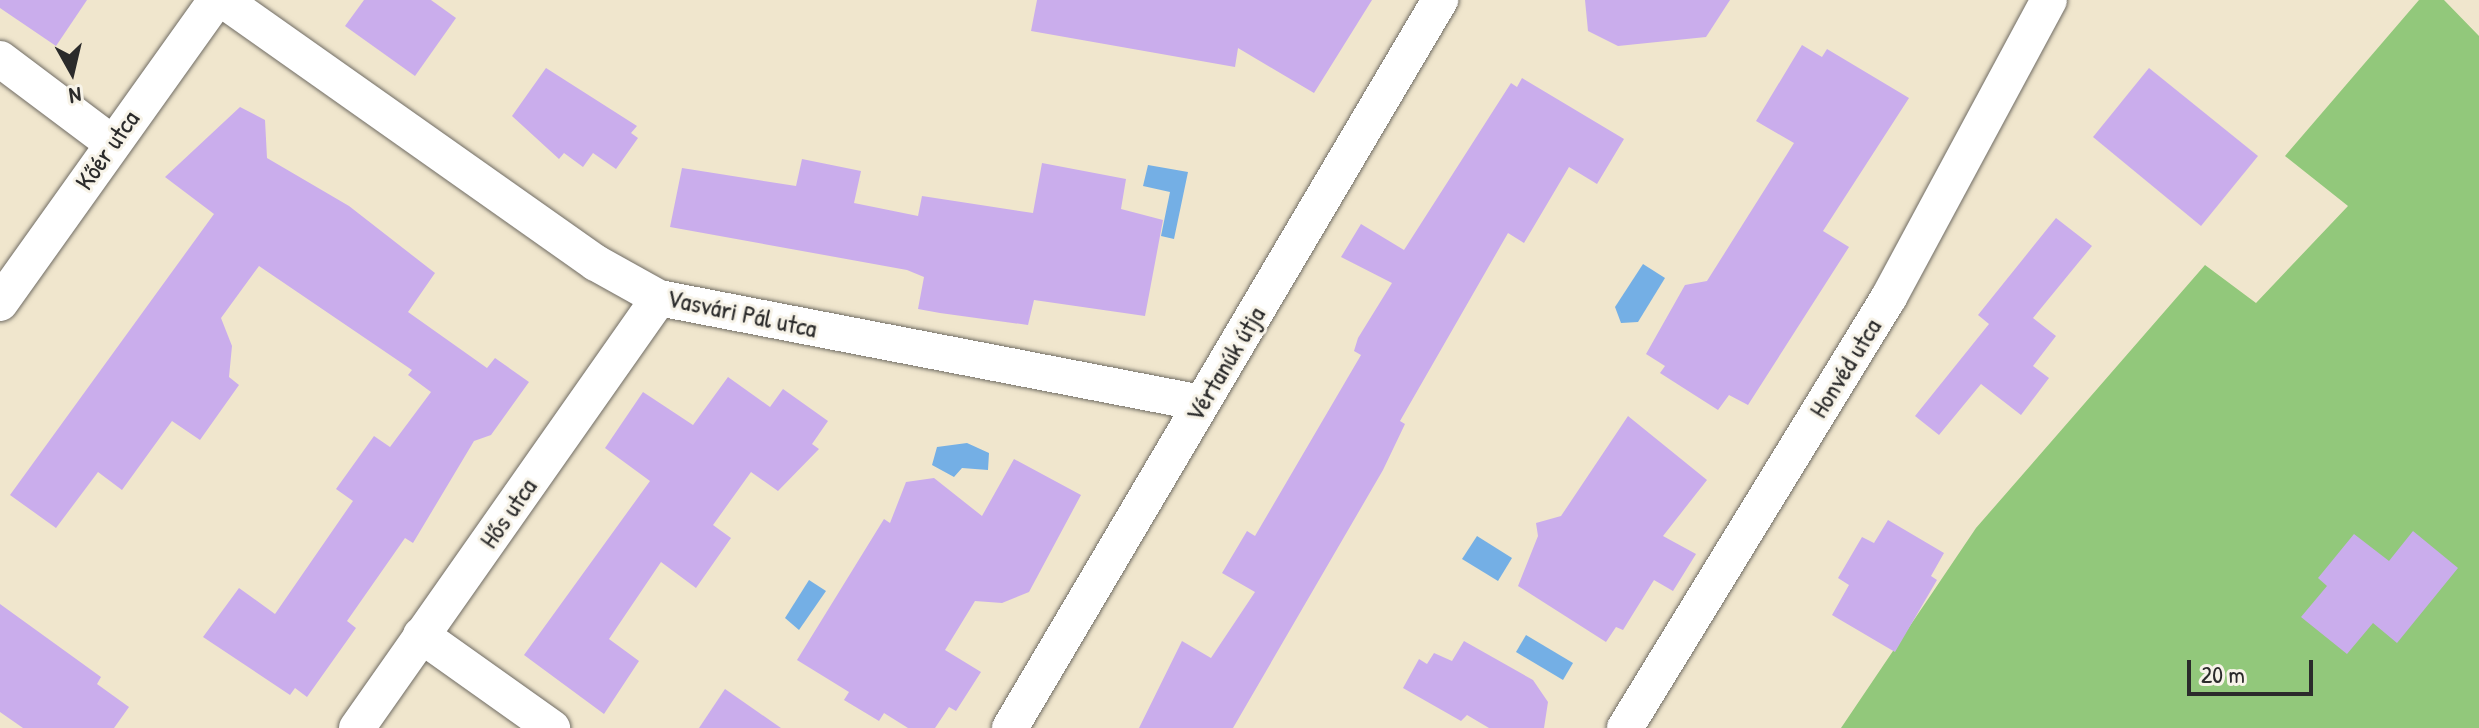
<!DOCTYPE html>
<html>
<head>
<meta charset="utf-8">
<style>
	body { margin:0 }
	#map { position:relative; width:2479px; height:728px; overflow:hidden; background:#f0e6cd; font-family:"Patrick Hand",sans-serif }
	div>[style] { position:absolute }
	.green>* { inset:0; background:#92c87b }
	.water>* { inset:0; background:#74afe5 }
	.building>* { inset:0; background:#caadec }
	.roads { filter:drop-shadow(0 0 2px #706c64) drop-shadow(0 0 2px #706c64) }
	.minor>* { height:36px; margin:-18px; padding:0 18px; transform-origin:18px; border-radius:18px; background:#fff }
	span { translate:-50% -50%; white-space:nowrap; text-align:center; line-height:1.15; -webkit-text-stroke:6px #f7f3e8; paint-order:stroke }
	.street-label { font-size:26px; color:#2b2b2b }
	.north { position:absolute; left:32px; top:32px; width:80px; height:80px; -webkit-text-stroke:6px #f7f3e8; paint-order:stroke; rotate:172deg; font-size:22px; font-weight:700; line-height:32px; text-align:center; color:#2b2b2b }
	.north::after { content:''; display:block; margin:auto; width:28px; height:36px; background:#2b2b2b; clip-path:polygon(50% 0,100% 100%,50% 72%,0 100%) }
	.scale { position:absolute; left:2187px; top:660px; width:126px; height:36px; box-sizing:border-box; border:4px solid #2b2b2b; border-top:0; padding-left:10px; font-size:24px; line-height:28px; white-space:nowrap; color:#2b2b2b; -webkit-text-stroke:6px #f7f3e8; paint-order:stroke }
</style>
</head>
<body>
<div id="map">
	<div class="green">
		<div style="clip-path:polygon(2419px 0,2444px 0,2479px 36px,2479px 728px,1841px 728px,1976px 528px,2205px 265px,2256px 303px,2348px 206px,2285px 156px)"></div>
	</div>
	<div class="water">
		<div style="clip-path:polygon(1148px 165px,1188px 172px,1174px 239px,1161px 236px,1170px 192px,1143px 186px)"></div>
		<div style="clip-path:polygon(1643px 264px,1665px 278px,1638px 322px,1621px 323px,1615px 307px)"></div>
		<div style="clip-path:polygon(967px 443px,989px 453px,988px 470px,962px 468px,954px 477px,932px 465px,937px 447px)"></div>
		<div style="clip-path:polygon(1477px 536px,1512px 558px,1498px 581px,1462px 559px)"></div>
		<div style="clip-path:polygon(809px 580px,826px 591px,799px 630px,785px 618px)"></div>
		<div style="clip-path:polygon(1526px 635px,1573px 663px,1563px 680px,1516px 652px)"></div>
	</div>
	<div class="building">
		<div style="clip-path:polygon(0 0,87px 0,56px 46px,0 8px)"></div>
		<div style="clip-path:polygon(364px 0,431px 0,456px 18px,415px 76px,345px 26px)"></div>
		<div style="clip-path:polygon(1037px 0,1372px 0,1314px 93px,1238px 48px,1235px 67px,1031px 31px)"></div>
		<div style="clip-path:polygon(1585px 0,1730px 0,1706px 37px,1618px 46px,1588px 31px)"></div>
		<div style="clip-path:polygon(1802px 45px,1822px 57px,1827px 49px,1909px 98px,1823px 231px,1849px 247px,1748px 405px,1729px 395px,1718px 410px,1660px 373px,1665px 366px,1646px 354px,1685px 285px,1707px 281px,1794px 143px,1756px 121px)"></div>
		<div style="clip-path:polygon(546px 68px,637px 126px,631px 133px,638px 138px,616px 169px,593px 153px,583px 167px,564px 153px,559px 159px,512px 116px)"></div>
		<div style="clip-path:polygon(2149px 68px,2258px 156px,2201px 226px,2093px 137px)"></div>
		<div style="clip-path:polygon(1522px 78px,1624px 139px,1597px 184px,1569px 167px,1524px 243px,1508px 233px,1400px 421px,1405px 424px,1383px 470px,1233px 728px,1139px 728px,1182px 641px,1211px 658px,1255px 592px,1222px 573px,1247px 531px,1255px 536px,1361px 355px,1354px 351px,1358px 338px,1392px 283px,1341px 257px,1361px 224px,1404px 250px,1511px 83px,1517px 87px)"></div>
		<div style="clip-path:polygon(240px 107px,265px 120px,267px 158px,349px 206px,435px 273px,408px 312px,487px 368px,495px 358px,529px 382px,491px 435px,474px 441px,413px 543px,405px 538px,347px 621px,356px 628px,307px 697px,295px 688px,290px 695px,203px 637px,239px 588px,275px 614px,353px 501px,336px 489px,374px 436px,390px 447px,431px 392px,408px 375px,412px 370px,259px 266px,221px 318px,232px 346px,229px 377px,239px 385px,200px 440px,172px 421px,122px 490px,98px 472px,56px 528px,10px 495px,214px 214px,165px 177px)"></div>
		<div style="clip-path:polygon(802px 159px,861px 171px,854px 203px,918px 216px,922px 196px,1033px 213px,1042px 163px,1126px 179px,1121px 209px,1163px 220px,1145px 316px,1034px 300px,1028px 325px,940px 313px,918px 309px,924px 277px,907px 270px,670px 227px,682px 168px,796px 186px)"></div>
		<div style="clip-path:polygon(2056px 218px,2092px 246px,2033px 318px,2056px 336px,2033px 366px,2049px 378px,2021px 415px,1981px 384px,1939px 435px,1915px 416px,1989px 324px,1978px 315px)"></div>
		<div style="clip-path:polygon(728px 377px,770px 407px,783px 389px,828px 421px,812px 444px,819px 449px,778px 491px,751px 472px,713px 525px,731px 538px,696px 588px,661px 562px,609px 639px,639px 661px,604px 714px,524px 655px,650px 481px,605px 448px,643px 392px,693px 425px)"></div>
		<div style="clip-path:polygon(1628px 416px,1707px 480px,1663px 536px,1696px 554px,1673px 591px,1654px 580px,1623px 630px,1616px 627px,1606px 642px,1518px 586px,1538px 536px,1536px 523px,1561px 516px)"></div>
		<div style="clip-path:polygon(1014px 459px,1081px 495px,1029px 592px,1002px 603px,975px 601px,945px 650px,981px 672px,956px 711px,949px 707px,935px 728px,908px 728px,884px 713px,879px 721px,844px 700px,849px 692px,797px 660px,884px 519px,890px 523px,906px 482px,934px 478px,982px 516px)"></div>
		<div style="clip-path:polygon(1888px 520px,1944px 553px,1931px 576px,1937px 580px,1895px 652px,1832px 615px,1849px 585px,1838px 578px,1862px 537px,1874px 543px)"></div>
		<div style="clip-path:polygon(2413px 531px,2458px 568px,2397px 643px,2373px 623px,2347px 654px,2301px 617px,2327px 586px,2318px 578px,2354px 534px,2389px 561px)"></div>
		<div style="clip-path:polygon(0 604px,101px 677px,97px 684px,129px 707px,114px 728px,23px 728px,0 712px)"></div>
		<div style="clip-path:polygon(1464px 641px,1533px 680px,1548px 702px,1544px 728px,1489px 728px,1467px 715px,1461px 721px,1403px 688px,1419px 659px,1427px 664px,1434px 653px,1452px 661px)"></div>
		<div style="clip-path:polygon(725px 689px,781px 728px,699px 728px)"></div>
	</div>
	<div class="roads">
		<div class="minor">
			<div style="left:223px;top:0;width:456px;rotate:35.2deg"></div>
			<div style="left:596px;top:263px;width:72px;rotate:29.1deg"></div>
			<div style="left:659px;top:298px;width:552px;rotate:10.96deg"></div>
			<div style="left:0;top:59px;width:140px;rotate:36.9deg"></div>
			<div style="left:0;top:303px;width:372px;rotate:-54.5deg"></div>
			<div style="left:421px;top:635px;width:161px;rotate:35.4deg"></div>
			<div style="left:357px;top:728px;width:525px;rotate:-54.92deg"></div>
			<div style="left:1010px;top:728px;width:846px;rotate:-59.43deg"></div>
			<div style="left:1625px;top:728px;width:505px;rotate:-58.51deg"></div>
			<div style="left:1889px;top:297px;width:337px;rotate:-61.7deg"></div>
		</div>
	</div>
	<div class="street-label">
		<span style="left:107px;top:150px;rotate:-55deg">Kőér utca</span>
		<span style="left:742px;top:313px;rotate:12deg">Vasvári Pál utca</span>
		<span style="left:1225px;top:364px;rotate:-59deg">Vértanúk útja</span>
		<span style="left:1845px;top:368px;rotate:-58deg">Honvéd utca</span>
		<span style="left:508px;top:513px;rotate:-55deg">Hős utca</span>
	</div>
	<div class="north">N</div>
	<div class="scale">20 m</div>
</div>
</body>
</html>
